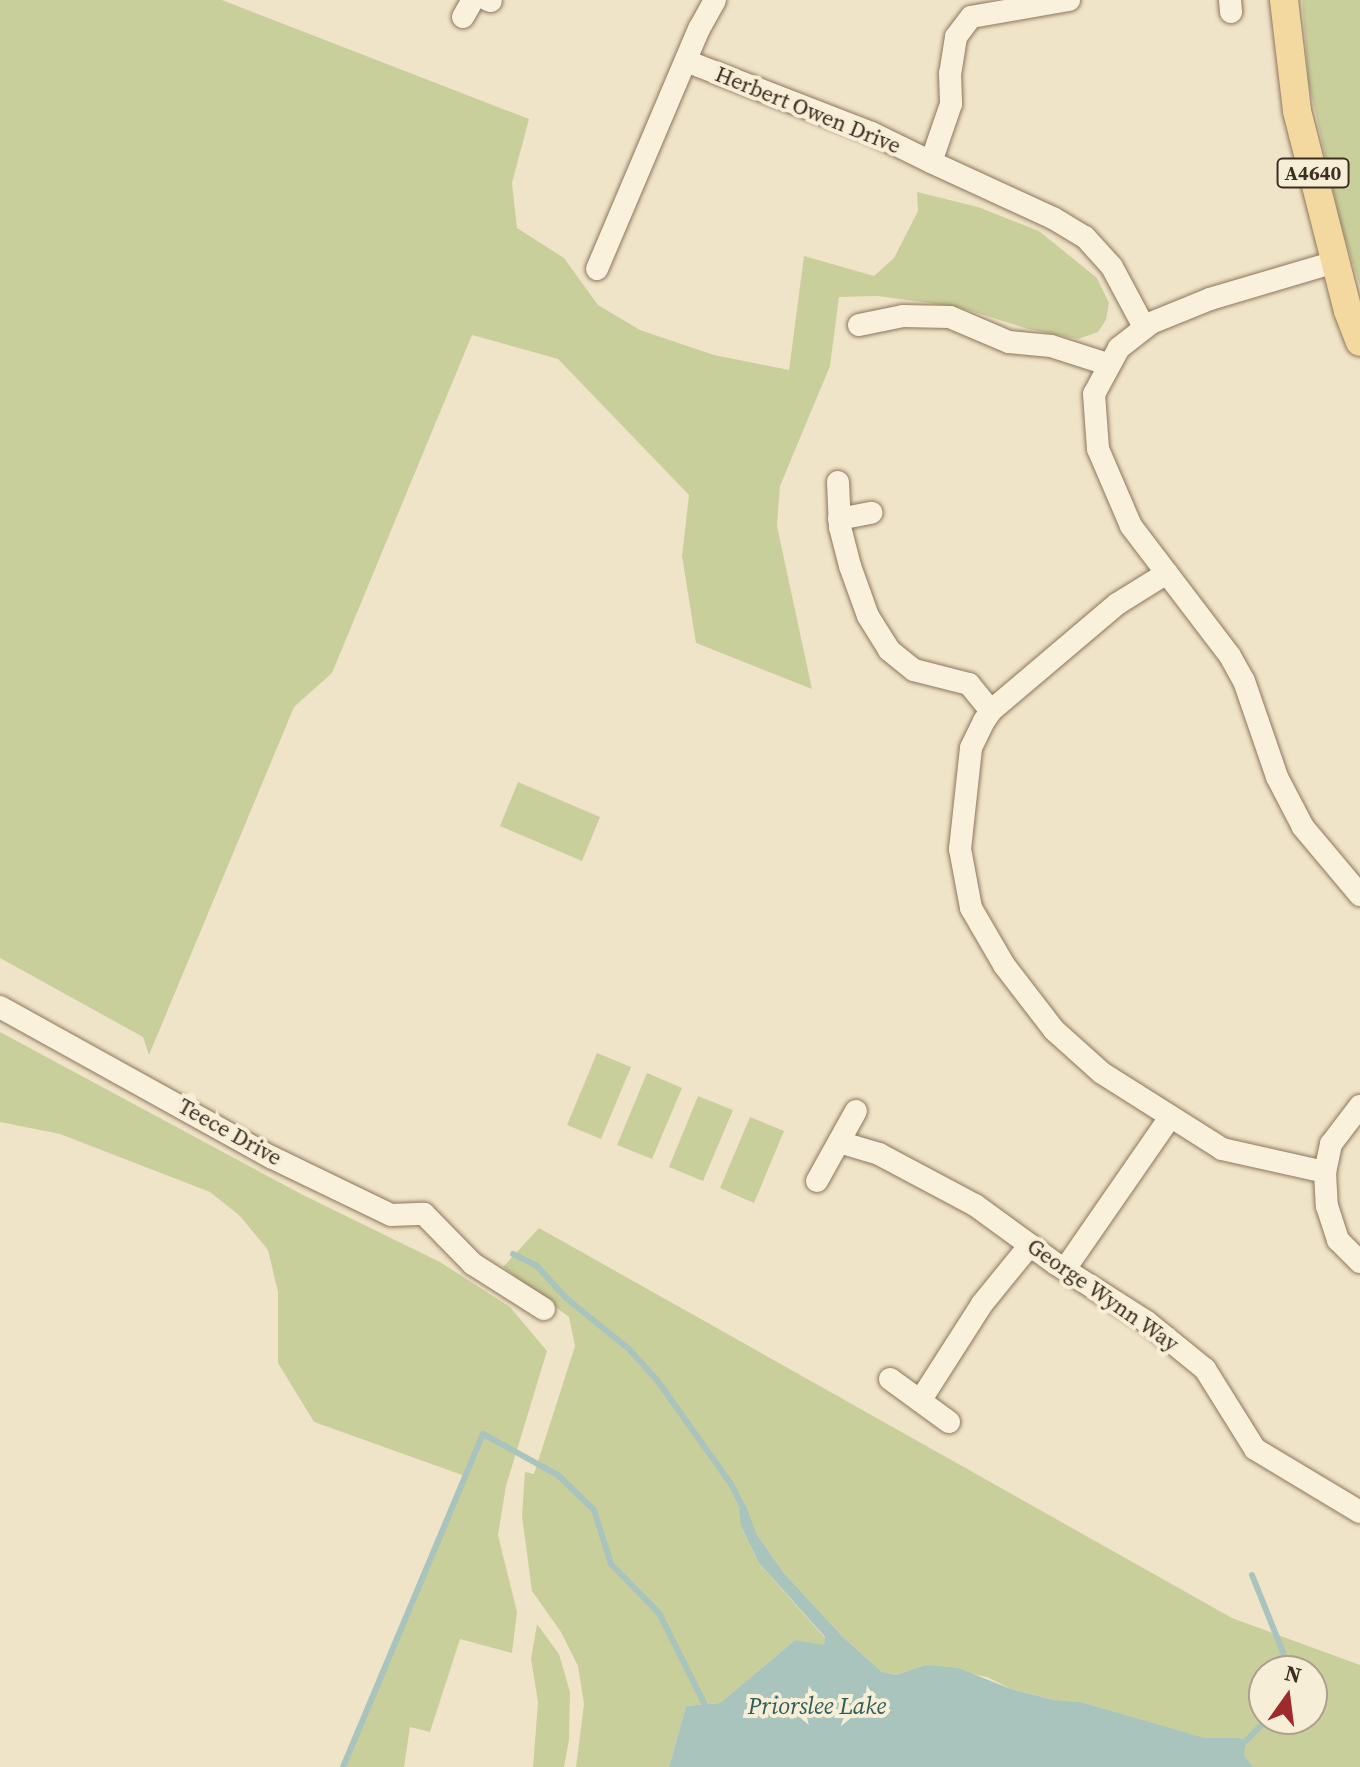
<!DOCTYPE html>
<html>
<head>
<meta charset="utf-8">
<style>
	body { margin:0 }
	#map { position:relative; width:1360px; height:1767px; overflow:hidden; background:#f0e4c8; font-family:"Source Serif 4",serif }
	div>[style] { position:absolute }
	.green>* { inset:0; background:#c9cf9b }
	.water>* { inset:0; background:#a9c4bc }
	.stream>* { height:6px; margin:-3px; padding:0 3px; transform-origin:3px; border-radius:3px; background:#a9c4bc }
	.roads { filter:drop-shadow(0 0 2px #8d765c) drop-shadow(0 0 2px #8d765c) }
	.minor>* { height:22px; margin:-11px; padding:0 11px; transform-origin:11px; border-radius:11px; background:#faf1dc }
	.major>* { height:28px; margin:-14px; padding:0 14px; transform-origin:14px; border-radius:14px; background:#f3d9a0 }
	span { translate:-50% -50%; white-space:nowrap; text-align:center; line-height:1.15; -webkit-text-stroke:8px #f7eed8; paint-order:stroke }
	.shield-label span { padding:2px 6px; background:#f7eed8; border:2px solid; border-radius:6px; -webkit-text-stroke-width:0 }
	.shield-label { font-size:20px; color:#3d2e20; font-weight:700 }
	.street-label { font-size:22px; color:#3d2e20 }
	.water-label { font-size:24px; color:#2f5d5a; font-style:italic }
	.north { position:absolute; left:1248px; top:1655px; width:80px; height:80px; box-sizing:border-box; background:#f7eed8; border:2px solid #ada18e; border-radius:50%; rotate:14deg; font-size:22px; font-weight:700; line-height:32px; text-align:center; color:#3d2e20 }
	.north::after { content:''; display:block; margin:auto; width:28px; height:36px; background:#9e2a2b; clip-path:polygon(50% 0,100% 100%,50% 72%,0 100%) }
</style>
</head>
<body>
<div id="map">
	<div class="green">
		<div style="clip-path:polygon(0 0,222px 0,529px 119px,512px 183px,517px 228px,564px 258px,598px 305px,640px 330px,714px 355px,789px 370px,804px 256px,874px 276px,894px 258px,918px 211px,917px 192px,978px 207px,1039px 231px,1097px 278px,1109px 303px,1106px 320px,1098px 332px,1078px 339px,1028px 329px,958px 307px,878px 296px,839px 297px,830px 366px,780px 486px,777px 526px,812px 689px,696px 643px,682px 556px,689px 495px,558px 359px,472px 335px,332px 673px,294px 707px,149px 1055px,143px 1037px,0 958px)"></div>
		<div style="clip-path:polygon(1302px 0,1360px 0,1360px 286px,1341px 225px,1309px 84px)"></div>
		<div style="clip-path:polygon(518px 782px,600px 817px,582px 861px,500px 826px)"></div>
		<div style="clip-path:polygon(0 1032px,303px 1195px,440px 1262px,510px 1307px,547px 1351px,506px 1486px,498px 1535px,517px 1612px,512px 1653px,460px 1639px,430px 1732px,410px 1727px,404px 1767px,343px 1767px,465px 1476px,314px 1422px,278px 1363px,278px 1292px,268px 1250px,240px 1216px,210px 1192px,60px 1134px,0 1122px)"></div>
		<div style="clip-path:polygon(597px 1053px,631px 1067px,601px 1139px,567px 1125px)"></div>
		<div style="clip-path:polygon(647px 1073px,682px 1088px,652px 1159px,617px 1145px)"></div>
		<div style="clip-path:polygon(698px 1096px,733px 1110px,703px 1181px,669px 1167px)"></div>
		<div style="clip-path:polygon(750px 1117px,784px 1131px,754px 1203px,720px 1188px)"></div>
		<div style="clip-path:polygon(evenodd,539px 1228px,1232px 1618px,1360px 1665px,1360px 1767px,1254px 1767px,1244px 1755px,1241px 1738px,1204px 1739px,1081px 1702px,1054px 1700px,1011px 1689px,987px 1677px,925px 1665px,896px 1675px,882px 1672px,843px 1637px,783px 1572px,756px 1533px,741px 1526px,759px 1563px,825px 1638px,824px 1646px,795px 1640px,720px 1703px,686px 1706px,669px 1767px,576px 1767px,584px 1704px,578px 1666px,561px 1632px,532px 1591px,522px 1516px,525px 1472px,534px 1474px,575px 1346px,569px 1317px,503px 1267px,539px 1228px,1264px 1671px,1312px 1671px,1312px 1719px,1264px 1719px,1264px 1671px)"></div>
		<div style="clip-path:polygon(537px 1624px,559px 1654px,570px 1692px,569px 1740px,564px 1767px,533px 1767px,538px 1702px,531px 1659px)"></div>
	</div>
	<div class="water">
		<div style="clip-path:polygon(746px 1506px,756px 1533px,783px 1572px,843px 1637px,882px 1672px,896px 1675px,925px 1665px,958px 1668px,1011px 1689px,1054px 1700px,1081px 1702px,1204px 1738px,1240px 1738px,1246px 1741px,1244px 1755px,1254px 1767px,669px 1767px,686px 1706px,720px 1703px,795px 1640px,824px 1645px,825px 1637px,759px 1563px,741px 1526px,739px 1510px)"></div>
	</div>
	<div class="stream">
		<div style="left:513px;top:1254px;width:25px;rotate:26deg"></div>
		<div style="left:536px;top:1265px;width:45px;rotate:47.7deg"></div>
		<div style="left:566px;top:1298px;width:81px;rotate:39deg"></div>
		<div style="left:629px;top:1349px;width:42px;rotate:47.9deg"></div>
		<div style="left:657px;top:1380px;width:128px;rotate:54.6deg"></div>
		<div style="left:731px;top:1484px;width:27px;rotate:63deg"></div>
		<div style="left:1252px;top:1575px;width:83px;rotate:68.1deg"></div>
		<div style="left:1283px;top:1652px;width:19px;rotate:78deg"></div>
		<div style="left:1246px;top:1741px;width:30px;rotate:-46deg"></div>
		<div style="left:343px;top:1767px;width:361px;rotate:-67.2deg"></div>
		<div style="left:483px;top:1434px;width:85px;rotate:28.7deg"></div>
		<div style="left:558px;top:1475px;width:50px;rotate:44.2deg"></div>
		<div style="left:594px;top:1510px;width:57px;rotate:72.5deg"></div>
		<div style="left:611px;top:1564px;width:69px;rotate:45.6deg"></div>
		<div style="left:659px;top:1613px;width:101px;rotate:63.4deg"></div>
	</div>
	<div class="roads">
		<div class="minor">
			<div style="left:488px;top:0;width:3px;rotate:18deg"></div>
			<div style="left:1069px;top:0;width:99px;rotate:170.2deg"></div>
			<div style="left:971px;top:17px;width:25px;rotate:127deg"></div>
			<div style="left:956px;top:37px;width:36px;rotate:99deg"></div>
			<div style="left:950px;top:73px;width:31px;rotate:88deg"></div>
			<div style="left:951px;top:104px;width:61px;rotate:109deg"></div>
			<div style="left:931px;top:162px;width:134px;rotate:24.7deg"></div>
			<div style="left:1053px;top:218px;width:37px;rotate:31deg"></div>
			<div style="left:1085px;top:237px;width:40px;rotate:48deg"></div>
			<div style="left:1112px;top:267px;width:68px;rotate:61.9deg"></div>
			<div style="left:1230px;top:0;width:12px;rotate:85deg"></div>
			<div style="left:463px;top:17px;width:20px;rotate:-60deg"></div>
			<div style="left:686px;top:61px;width:199px;rotate:21.2deg"></div>
			<div style="left:872px;top:133px;width:66px;rotate:26.2deg"></div>
			<div style="left:1335px;top:262px;width:130px;rotate:163.5deg"></div>
			<div style="left:1210px;top:299px;width:64px;rotate:157.9deg"></div>
			<div style="left:1151px;top:323px;width:41px;rotate:142deg"></div>
			<div style="left:1119px;top:348px;width:52px;rotate:118.5deg"></div>
			<div style="left:1094px;top:394px;width:55px;rotate:85.8deg"></div>
			<div style="left:1098px;top:449px;width:84px;rotate:66.8deg"></div>
			<div style="left:1131px;top:526px;width:163px;rotate:52.7deg"></div>
			<div style="left:1230px;top:656px;width:29px;rotate:61deg"></div>
			<div style="left:1244px;top:681px;width:102px;rotate:71deg"></div>
			<div style="left:1277px;top:777px;width:56px;rotate:62.5deg"></div>
			<div style="left:1303px;top:827px;width:89px;rotate:50deg"></div>
			<div style="left:597px;top:269px;width:261px;rotate:-67deg"></div>
			<div style="left:699px;top:29px;width:33px;rotate:-61deg"></div>
			<div style="left:859px;top:325px;width:45px;rotate:-11.6deg"></div>
			<div style="left:903px;top:316px;width:47px;rotate:1.2deg"></div>
			<div style="left:950px;top:317px;width:64px;rotate:23deg"></div>
			<div style="left:1009px;top:342px;width:42px;rotate:5.4deg"></div>
			<div style="left:1051px;top:346px;width:59px;rotate:17.8deg"></div>
			<div style="left:838px;top:482px;width:45px;rotate:87.5deg"></div>
			<div style="left:840px;top:527px;width:40px;rotate:75.6deg"></div>
			<div style="left:850px;top:566px;width:53px;rotate:70.2deg"></div>
			<div style="left:868px;top:616px;width:40px;rotate:58deg"></div>
			<div style="left:889px;top:650px;width:32px;rotate:39deg"></div>
			<div style="left:914px;top:670px;width:57px;rotate:14.3deg"></div>
			<div style="left:969px;top:684px;width:35px;rotate:51deg"></div>
			<div style="left:839px;top:519px;width:33px;rotate:-11deg"></div>
			<div style="left:1167px;top:573px;width:59px;rotate:148.2deg"></div>
			<div style="left:1117px;top:604px;width:165px;rotate:139.7deg"></div>
			<div style="left:991px;top:711px;width:12px;rotate:125deg"></div>
			<div style="left:984px;top:721px;width:30px;rotate:116deg"></div>
			<div style="left:971px;top:748px;width:102px;rotate:96.2deg"></div>
			<div style="left:960px;top:849px;width:60px;rotate:79.4deg"></div>
			<div style="left:971px;top:908px;width:66px;rotate:59.9deg"></div>
			<div style="left:1004px;top:965px;width:82px;rotate:52.4deg"></div>
			<div style="left:1054px;top:1030px;width:64px;rotate:41.9deg"></div>
			<div style="left:1102px;top:1073px;width:142px;rotate:32.3deg"></div>
			<div style="left:1222px;top:1149px;width:106px;rotate:12.6deg"></div>
			<div style="left:0;top:1007px;width:310px;rotate:29deg"></div>
			<div style="left:271px;top:1157px;width:133px;rotate:25.8deg"></div>
			<div style="left:391px;top:1215px;width:33px;rotate:-2deg"></div>
			<div style="left:424px;top:1214px;width:70px;rotate:45.6deg"></div>
			<div style="left:473px;top:1264px;width:84px;rotate:32.4deg"></div>
			<div style="left:1360px;top:1106px;width:48px;rotate:127.3deg"></div>
			<div style="left:1331px;top:1144px;width:29px;rotate:102deg"></div>
			<div style="left:1325px;top:1172px;width:34px;rotate:87deg"></div>
			<div style="left:1327px;top:1206px;width:36px;rotate:72deg"></div>
			<div style="left:1338px;top:1240px;width:31px;rotate:45deg"></div>
			<div style="left:839px;top:1142px;width:42px;rotate:16.7deg"></div>
			<div style="left:879px;top:1154px;width:109px;rotate:28deg"></div>
			<div style="left:975px;top:1205px;width:100px;rotate:36.1deg"></div>
			<div style="left:1056px;top:1264px;width:108px;rotate:32.5deg"></div>
			<div style="left:1147px;top:1322px;width:75px;rotate:39deg"></div>
			<div style="left:1205px;top:1369px;width:94px;rotate:58deg"></div>
			<div style="left:1255px;top:1449px;width:122px;rotate:31deg"></div>
			<div style="left:817px;top:1181px;width:80px;rotate:-60.9deg"></div>
			<div style="left:1065px;top:1269px;width:183px;rotate:-55.3deg"></div>
			<div style="left:890px;top:1379px;width:73px;rotate:36.1deg"></div>
			<div style="left:920px;top:1401px;width:115px;rotate:-57.4deg"></div>
			<div style="left:982px;top:1304px;width:76px;rotate:-50.9deg"></div>
		</div>
		<div class="major">
			<div style="left:1284px;top:0;width:112px;rotate:83.3deg"></div>
			<div style="left:1297px;top:111px;width:206px;rotate:75.7deg"></div>
			<div style="left:1348px;top:311px;width:33px;rotate:69deg"></div>
		</div>
	</div>
	<div class="shield-label">
		<span style="left:1313px;top:173px">A4640</span>
	</div>
	<div class="street-label">
		<span style="left:808px;top:110px;rotate:22deg">Herbert Owen Drive</span>
		<span style="left:230px;top:1132px;rotate:29deg">Teece Drive</span>
		<span style="left:1103px;top:1295px;rotate:35deg">George Wynn Way</span>
	</div>
	<div class="water-label">
		<span style="left:817px;top:1706px">Priorslee Lake</span>
	</div>
	<div class="north">N</div>
</div>
</body>
</html>
